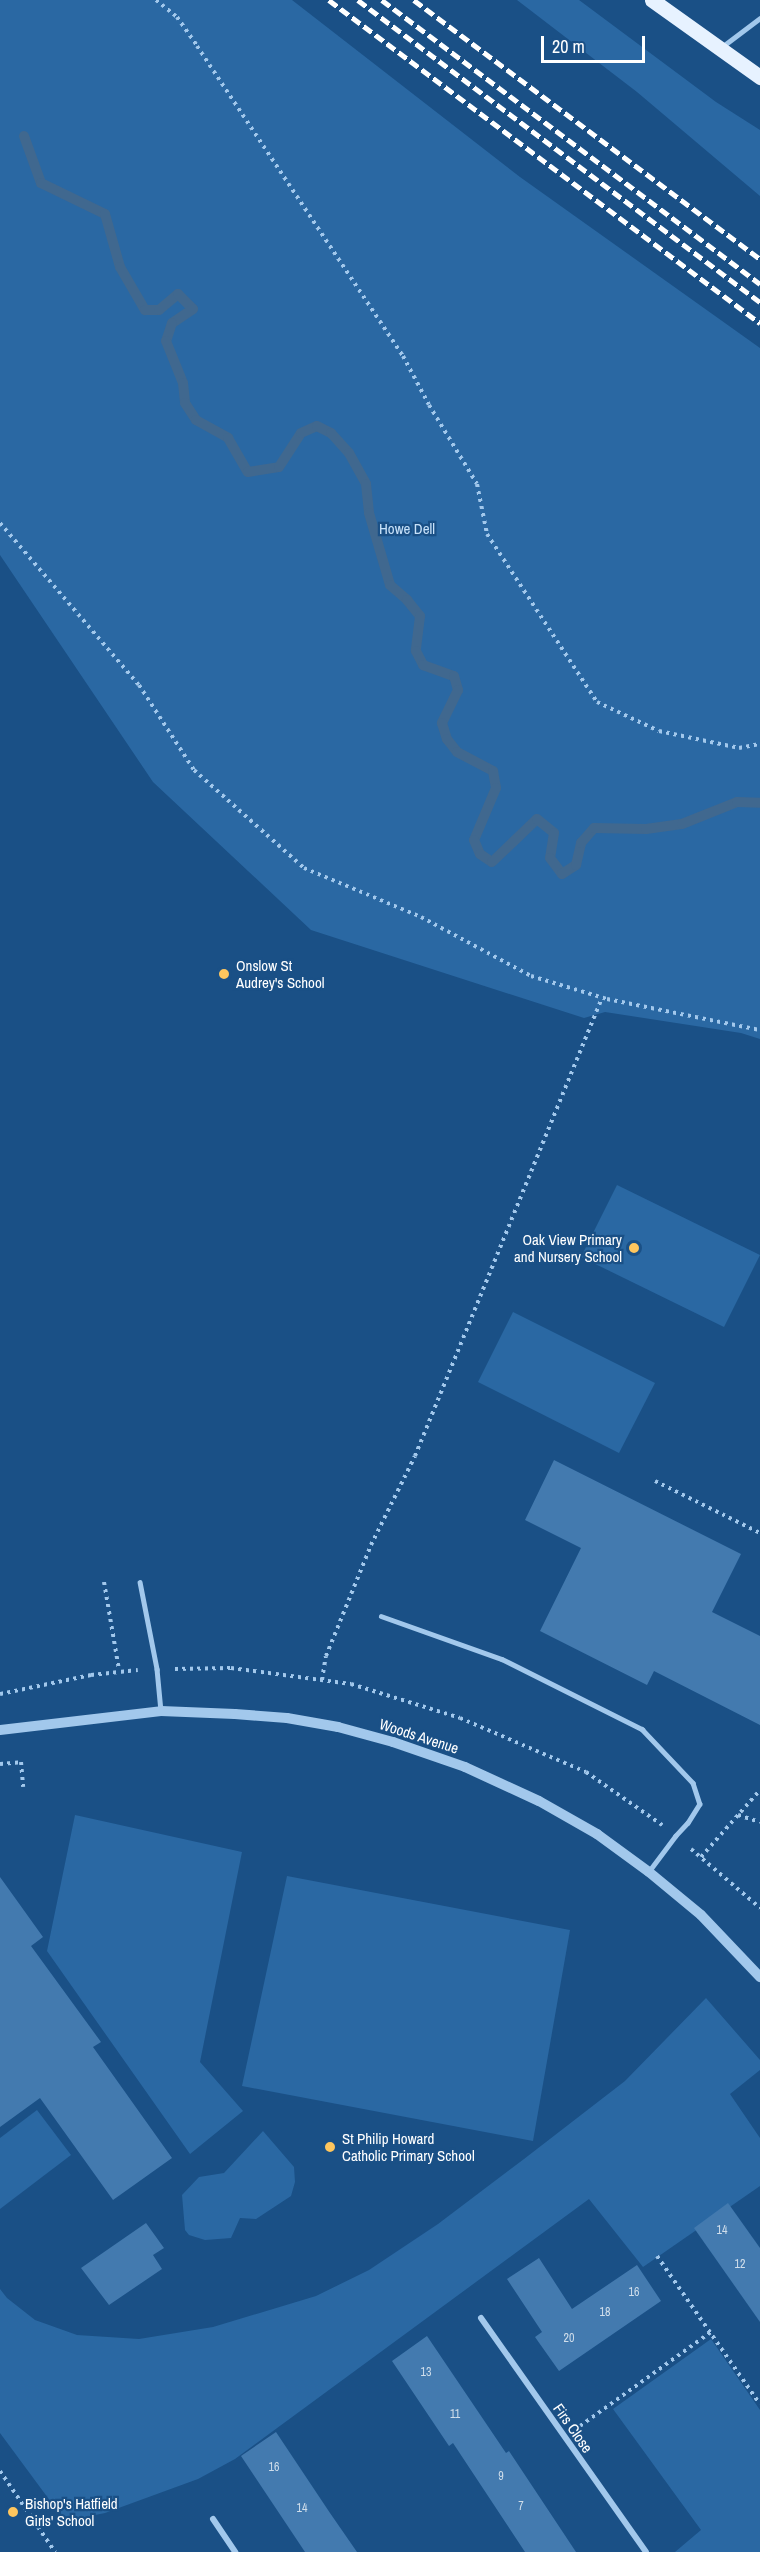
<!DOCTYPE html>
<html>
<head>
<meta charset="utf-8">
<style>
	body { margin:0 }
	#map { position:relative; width:760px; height:2552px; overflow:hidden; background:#1a5086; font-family:"Archivo Narrow",sans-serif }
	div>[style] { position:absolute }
	.green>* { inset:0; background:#2a68a3 }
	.stream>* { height:10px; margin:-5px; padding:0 5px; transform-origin:5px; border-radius:5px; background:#40688f }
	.building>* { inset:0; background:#437aaf }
	.path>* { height:4px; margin-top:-2px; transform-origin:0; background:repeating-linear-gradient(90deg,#a2c8ec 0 3px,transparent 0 7.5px) }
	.service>* { height:4.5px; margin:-2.25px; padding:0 2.25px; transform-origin:2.25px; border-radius:2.25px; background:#a2c8ec }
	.minor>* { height:6px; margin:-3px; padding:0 3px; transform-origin:3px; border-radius:3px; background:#a2c8ec }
	.tertiary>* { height:10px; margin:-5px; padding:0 5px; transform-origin:5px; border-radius:5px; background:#a2c8ec }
	.primary>* { height:15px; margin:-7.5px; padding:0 7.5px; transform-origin:7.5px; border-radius:7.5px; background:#e7f2ff }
	.rail>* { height:4.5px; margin-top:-2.25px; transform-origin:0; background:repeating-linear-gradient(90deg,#fff 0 10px,transparent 0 14.5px) }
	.dots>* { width:16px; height:16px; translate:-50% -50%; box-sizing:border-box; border:3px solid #1a5086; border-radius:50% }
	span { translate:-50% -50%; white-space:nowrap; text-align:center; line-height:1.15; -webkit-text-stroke:4.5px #1a5086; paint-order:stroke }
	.number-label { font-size:12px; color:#d0deeb }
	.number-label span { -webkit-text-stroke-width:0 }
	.park-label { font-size:15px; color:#c7e1f9 }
	.poi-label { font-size:15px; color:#fff }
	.left { translate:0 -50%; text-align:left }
	.right { translate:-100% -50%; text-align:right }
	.street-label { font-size:15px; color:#fff }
	.scale { position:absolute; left:541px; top:36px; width:104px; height:27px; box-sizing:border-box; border:3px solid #fff; border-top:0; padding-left:8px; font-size:18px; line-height:21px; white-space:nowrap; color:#fff; -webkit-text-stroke:4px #1a5086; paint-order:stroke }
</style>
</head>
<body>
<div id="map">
	<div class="green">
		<div style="clip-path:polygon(0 0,292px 0,520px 177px,760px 348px,760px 1039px,741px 1033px,605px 1012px,584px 1018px,311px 930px,153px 782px,0 555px)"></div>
		<div style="clip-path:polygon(517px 0,579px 0,716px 102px,760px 130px,760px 196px,637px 92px)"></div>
		<div style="clip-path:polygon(617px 1185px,760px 1255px,724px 1327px,581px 1257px)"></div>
		<div style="clip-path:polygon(513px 1312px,655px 1383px,619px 1453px,478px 1382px)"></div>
		<div style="clip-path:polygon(75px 1815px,242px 1852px,200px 2062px,243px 2111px,190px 2154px,47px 1951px)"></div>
		<div style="clip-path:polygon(287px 1876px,570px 1930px,533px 2141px,242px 2086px)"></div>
		<div style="clip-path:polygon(706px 1998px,760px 2060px,760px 2070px,730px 2094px,760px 2138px,760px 2186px,643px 2267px,589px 2199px,235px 2459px,198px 2479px,105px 2513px,65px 2521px,0 2433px,0 2289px,7px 2298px,35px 2320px,77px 2335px,139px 2339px,213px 2327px,316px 2296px,369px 2270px,438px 2224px,524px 2159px,625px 2081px)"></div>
		<div style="clip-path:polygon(37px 2110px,71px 2155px,0 2209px,0 2138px)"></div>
		<div style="clip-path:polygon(263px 2131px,294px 2167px,295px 2182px,291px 2196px,256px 2219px,240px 2218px,231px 2238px,205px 2240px,189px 2235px,185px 2230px,182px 2195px,199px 2177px,224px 2173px)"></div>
		<div style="clip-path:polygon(711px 2339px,760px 2410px,760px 2552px,675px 2552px,701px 2530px,613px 2409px)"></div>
	</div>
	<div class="stream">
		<div style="left:24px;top:136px;width:50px;rotate:70.1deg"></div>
		<div style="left:41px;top:183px;width:71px;rotate:25.8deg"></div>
		<div style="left:105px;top:214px;width:55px;rotate:74.2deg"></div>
		<div style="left:120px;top:267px;width:50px;rotate:59.8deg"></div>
		<div style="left:145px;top:310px;width:14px"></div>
		<div style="left:159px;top:310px;width:25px;rotate:-40deg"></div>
		<div style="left:178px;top:294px;width:21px;rotate:45deg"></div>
		<div style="left:193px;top:309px;width:25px;rotate:146deg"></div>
		<div style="left:172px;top:323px;width:19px;rotate:108deg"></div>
		<div style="left:166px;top:341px;width:45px;rotate:68deg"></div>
		<div style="left:183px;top:383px;width:20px;rotate:84deg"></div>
		<div style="left:185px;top:403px;width:20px;rotate:57deg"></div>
		<div style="left:196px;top:420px;width:37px;rotate:29deg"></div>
		<div style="left:228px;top:438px;width:39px;rotate:60deg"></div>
		<div style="left:248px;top:472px;width:31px;rotate:-9deg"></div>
		<div style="left:279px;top:467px;width:40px;rotate:-57.1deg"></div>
		<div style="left:301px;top:433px;width:17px;rotate:-24deg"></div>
		<div style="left:317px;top:426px;width:16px;rotate:27deg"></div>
		<div style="left:331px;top:433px;width:27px;rotate:48deg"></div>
		<div style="left:349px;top:453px;width:35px;rotate:61deg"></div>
		<div style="left:366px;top:484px;width:29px;rotate:84deg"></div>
		<div style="left:369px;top:513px;width:75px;rotate:73.7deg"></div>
		<div style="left:390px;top:585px;width:23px;rotate:41deg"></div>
		<div style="left:407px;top:600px;width:21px;rotate:51deg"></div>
		<div style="left:420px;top:616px;width:35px;rotate:97deg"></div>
		<div style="left:416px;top:651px;width:16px;rotate:63deg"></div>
		<div style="left:423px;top:665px;width:33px;rotate:20deg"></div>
		<div style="left:454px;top:676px;width:15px;rotate:74deg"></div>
		<div style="left:458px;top:690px;width:37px;rotate:116deg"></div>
		<div style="left:442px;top:723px;width:17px;rotate:73deg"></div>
		<div style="left:447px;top:739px;width:16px;rotate:52deg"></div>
		<div style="left:457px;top:752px;width:41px;rotate:27.8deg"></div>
		<div style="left:493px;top:771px;width:17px;rotate:80deg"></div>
		<div style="left:496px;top:788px;width:56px;rotate:112.9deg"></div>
		<div style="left:474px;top:840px;width:15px;rotate:67deg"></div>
		<div style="left:480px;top:854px;width:14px;rotate:34deg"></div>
		<div style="left:492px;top:862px;width:62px;rotate:-43.7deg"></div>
		<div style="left:537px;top:819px;width:22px;rotate:39deg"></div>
		<div style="left:554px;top:833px;width:25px;rotate:99deg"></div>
		<div style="left:550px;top:858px;width:20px;rotate:53deg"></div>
		<div style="left:562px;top:874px;width:17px;rotate:-33deg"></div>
		<div style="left:576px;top:865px;width:23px;rotate:-77deg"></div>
		<div style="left:581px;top:843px;width:20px;rotate:-49deg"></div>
		<div style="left:594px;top:828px;width:52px;rotate:1.1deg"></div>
		<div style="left:646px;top:829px;width:36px;rotate:-8deg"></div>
		<div style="left:682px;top:824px;width:59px;rotate:-21.8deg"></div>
		<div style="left:737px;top:802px;width:23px;rotate:2deg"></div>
	</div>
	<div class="building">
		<div style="clip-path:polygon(554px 1460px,741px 1554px,712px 1612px,760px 1636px,760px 1725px,654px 1671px,647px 1685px,540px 1631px,581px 1548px,525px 1520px)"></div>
		<div style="clip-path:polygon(0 1877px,43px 1937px,31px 1946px,101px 2042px,93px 2047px,172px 2158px,113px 2200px,40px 2098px,0 2127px)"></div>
		<div style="clip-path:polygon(728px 2203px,760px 2248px,760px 2322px,694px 2228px)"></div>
		<div style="clip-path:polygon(146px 2223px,164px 2248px,153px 2255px,162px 2269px,109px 2305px,81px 2268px)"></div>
		<div style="clip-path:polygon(539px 2258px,572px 2309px,637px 2265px,661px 2301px,559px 2371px,535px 2337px,542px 2332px,507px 2279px)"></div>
		<div style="clip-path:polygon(427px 2336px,506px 2453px,509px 2451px,576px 2552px,525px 2552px,453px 2443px,449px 2446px,392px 2361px)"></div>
		<div style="clip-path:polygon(276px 2432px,330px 2513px,357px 2552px,305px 2552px,241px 2456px)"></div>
	</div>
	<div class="path">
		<div style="left:156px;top:0;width:27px;rotate:39deg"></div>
		<div style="left:177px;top:17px;width:35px;rotate:55deg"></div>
		<div style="left:197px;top:46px;width:372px;rotate:56.4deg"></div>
		<div style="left:403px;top:356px;width:55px;rotate:62deg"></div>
		<div style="left:429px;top:405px;width:92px;rotate:58.7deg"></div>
		<div style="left:477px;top:484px;width:51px;rotate:78.7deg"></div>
		<div style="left:487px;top:534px;width:201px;rotate:56.8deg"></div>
		<div style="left:597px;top:702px;width:68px;rotate:25.1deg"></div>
		<div style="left:659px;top:731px;width:82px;rotate:12deg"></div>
		<div style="left:739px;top:748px;width:21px;rotate:-11deg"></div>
		<div style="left:0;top:523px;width:213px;rotate:49.4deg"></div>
		<div style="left:139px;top:685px;width:101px;rotate:57.1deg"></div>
		<div style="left:194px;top:770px;width:147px;rotate:41.7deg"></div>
		<div style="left:304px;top:868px;width:127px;rotate:22.7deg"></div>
		<div style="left:421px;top:917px;width:125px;rotate:28.2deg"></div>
		<div style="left:531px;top:976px;width:79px;rotate:16.8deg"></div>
		<div style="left:607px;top:999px;width:156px;rotate:11.5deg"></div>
		<div style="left:655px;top:1481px;width:117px;rotate:26.3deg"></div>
		<div style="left:104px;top:1582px;width:89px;rotate:80.3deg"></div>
		<div style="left:175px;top:1669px;width:56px;rotate:-1deg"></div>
		<div style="left:231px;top:1668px;width:121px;rotate:7.6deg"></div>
		<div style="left:351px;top:1684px;width:114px;rotate:17.3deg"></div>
		<div style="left:460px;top:1718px;width:137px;rotate:23.2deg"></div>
		<div style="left:586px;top:1772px;width:93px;rotate:34.9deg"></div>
		<div style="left:322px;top:1680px;width:24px;rotate:-81deg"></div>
		<div style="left:326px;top:1656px;width:120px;rotate:-67.9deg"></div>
		<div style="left:371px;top:1545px;width:99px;rotate:-63.7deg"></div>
		<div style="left:415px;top:1456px;width:495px;rotate:-67.8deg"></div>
		<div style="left:0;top:1694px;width:93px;rotate:-11.8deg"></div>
		<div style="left:91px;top:1675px;width:47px;rotate:-6.1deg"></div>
		<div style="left:0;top:1764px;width:21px;rotate:-5deg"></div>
		<div style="left:21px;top:1762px;width:25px;rotate:85deg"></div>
		<div style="left:738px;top:1815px;width:23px;rotate:18deg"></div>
		<div style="left:691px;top:1849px;width:91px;rotate:40.5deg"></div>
		<div style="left:701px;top:1857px;width:89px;rotate:-48.6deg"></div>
		<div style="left:657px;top:2256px;width:180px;rotate:55.2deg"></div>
		<div style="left:580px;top:2426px;width:161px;rotate:-35.7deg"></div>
		<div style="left:0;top:2471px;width:98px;rotate:55.8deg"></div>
	</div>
	<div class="service">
		<div style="left:723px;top:46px;width:46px;rotate:-37.1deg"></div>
		<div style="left:140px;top:1582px;width:89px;rotate:78.9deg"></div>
		<div style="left:157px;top:1669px;width:42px;rotate:84.6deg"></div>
		<div style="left:381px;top:1616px;width:128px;rotate:19.6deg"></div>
		<div style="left:502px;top:1659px;width:157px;rotate:26.6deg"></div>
		<div style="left:642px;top:1729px;width:74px;rotate:46.6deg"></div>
		<div style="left:693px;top:1783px;width:22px;rotate:72deg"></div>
		<div style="left:700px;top:1804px;width:22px;rotate:122deg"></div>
		<div style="left:688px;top:1823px;width:18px;rotate:133deg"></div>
		<div style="left:676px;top:1836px;width:45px;rotate:126.9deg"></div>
	</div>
	<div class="minor">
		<div style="left:481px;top:2318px;width:286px;rotate:54.8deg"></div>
		<div style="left:213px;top:2519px;width:40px;rotate:56deg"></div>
	</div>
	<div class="tertiary">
		<div style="left:0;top:1730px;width:162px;rotate:-6.7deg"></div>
		<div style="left:161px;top:1711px;width:74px;rotate:2.3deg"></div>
		<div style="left:235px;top:1714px;width:52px;rotate:4.4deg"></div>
		<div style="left:287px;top:1718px;width:52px;rotate:10deg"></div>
		<div style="left:338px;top:1727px;width:57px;rotate:15.3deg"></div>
		<div style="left:393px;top:1742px;width:76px;rotate:19.1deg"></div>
		<div style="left:465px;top:1767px;width:81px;rotate:24.7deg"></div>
		<div style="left:539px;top:1801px;width:67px;rotate:29.6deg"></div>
		<div style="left:597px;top:1834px;width:64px;rotate:36.2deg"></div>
		<div style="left:649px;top:1872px;width:67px;rotate:39.6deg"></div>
		<div style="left:701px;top:1915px;width:86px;rotate:46.4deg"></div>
	</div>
	<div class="primary">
		<div style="left:652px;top:0;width:133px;rotate:35.5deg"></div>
	</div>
	<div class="rail">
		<div style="left:329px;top:0;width:539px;rotate:36.85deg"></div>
		<div style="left:358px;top:0;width:503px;rotate:36.92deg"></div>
		<div style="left:382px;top:0;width:473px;rotate:36.9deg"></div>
		<div style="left:414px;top:0;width:432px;rotate:36.8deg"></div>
	</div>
	<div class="dots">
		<div style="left:224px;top:974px;background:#fec65e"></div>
		<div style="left:634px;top:1248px;background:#fec65e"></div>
		<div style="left:330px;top:2147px;background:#fec65e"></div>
		<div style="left:13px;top:2512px;background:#fec65e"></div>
	</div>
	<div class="number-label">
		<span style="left:722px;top:2231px">14</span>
		<span style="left:740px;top:2265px">12</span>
		<span style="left:634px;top:2293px">16</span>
		<span style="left:605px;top:2313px">18</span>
		<span style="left:569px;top:2339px">20</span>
		<span style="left:426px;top:2373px">13</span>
		<span style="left:455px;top:2415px">11</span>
		<span style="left:274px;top:2468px">16</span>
		<span style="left:501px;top:2477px">9</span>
		<span style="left:521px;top:2507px">7</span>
		<span style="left:302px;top:2509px">14</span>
	</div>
	<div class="park-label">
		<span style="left:407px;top:529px">Howe Dell</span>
	</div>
	<div class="poi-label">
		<span class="left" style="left:236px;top:974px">Onslow St<br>Audrey's School</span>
		<span class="right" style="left:622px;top:1248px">Oak View Primary<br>and Nursery School</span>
		<span class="left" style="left:342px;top:2147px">St Philip Howard<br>Catholic Primary School</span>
		<span class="left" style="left:25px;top:2512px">Bishop's Hatfield<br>Girls' School</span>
	</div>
	<div class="street-label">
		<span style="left:419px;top:1736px;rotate:18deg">Woods Avenue</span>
		<span style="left:573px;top:2428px;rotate:55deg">Firs Close</span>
	</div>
	<div class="scale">20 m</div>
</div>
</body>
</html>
